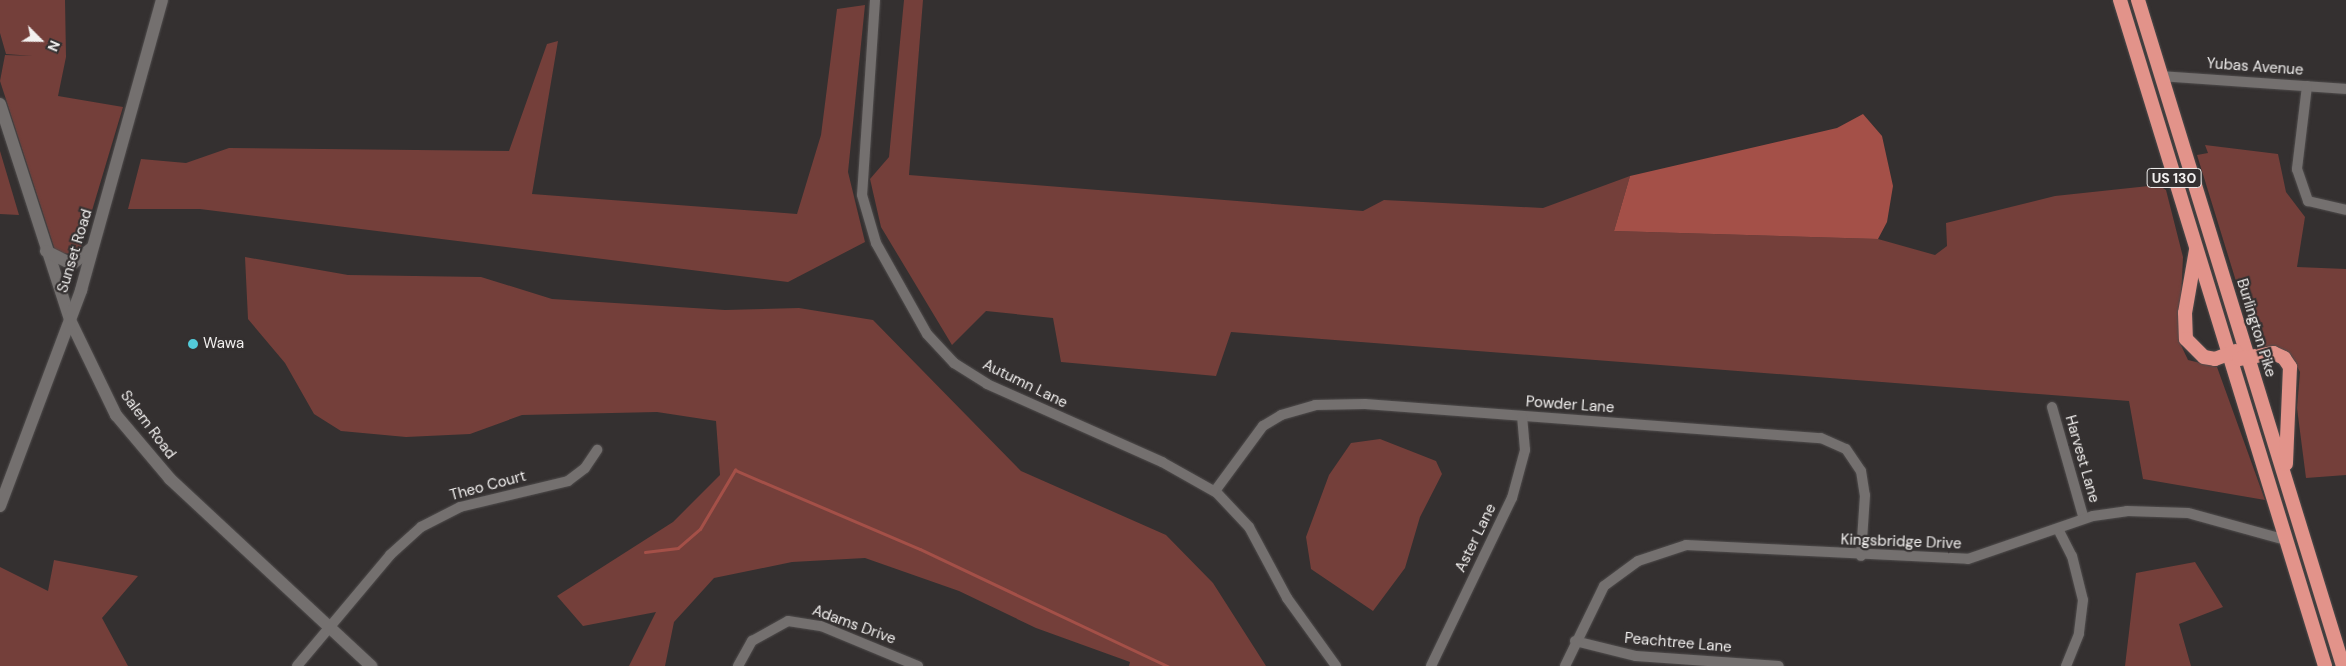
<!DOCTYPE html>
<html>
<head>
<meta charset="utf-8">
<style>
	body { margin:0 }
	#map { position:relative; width:2346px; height:666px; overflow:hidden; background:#343030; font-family:"DM Sans",sans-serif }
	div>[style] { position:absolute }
	.green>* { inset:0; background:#743f3a }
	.water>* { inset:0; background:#a45048 }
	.stream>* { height:2.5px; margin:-1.25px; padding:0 1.25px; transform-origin:1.25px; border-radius:1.25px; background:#a45048 }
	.roads { filter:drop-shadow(0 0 1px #4f4c4c) drop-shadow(0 0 1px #4f4c4c) }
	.minor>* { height:10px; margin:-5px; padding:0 5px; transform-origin:5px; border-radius:5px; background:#74706f }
	.tertiary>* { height:12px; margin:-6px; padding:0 6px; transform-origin:6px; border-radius:6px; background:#74706f }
	.trunk>* { height:14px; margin:-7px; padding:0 7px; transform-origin:7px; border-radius:7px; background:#e2938a }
	.dots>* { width:14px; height:14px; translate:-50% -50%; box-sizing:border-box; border:2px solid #343030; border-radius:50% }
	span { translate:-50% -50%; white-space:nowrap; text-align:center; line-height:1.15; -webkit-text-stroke:4.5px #343030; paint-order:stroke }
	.shield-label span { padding:1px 4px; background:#343030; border:1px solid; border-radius:4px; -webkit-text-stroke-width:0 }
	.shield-label { font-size:14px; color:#f2f0ef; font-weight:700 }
	.street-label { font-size:15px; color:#f2f0ef }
	.poi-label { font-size:15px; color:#f2f0ef }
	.left { translate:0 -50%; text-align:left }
	.north { position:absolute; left:15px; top:15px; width:50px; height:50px; -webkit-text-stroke:4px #343030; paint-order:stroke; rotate:113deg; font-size:14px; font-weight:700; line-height:20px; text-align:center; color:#f2f0ef }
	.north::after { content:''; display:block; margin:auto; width:18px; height:22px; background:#f2f0ef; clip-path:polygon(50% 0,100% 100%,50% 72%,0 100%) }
</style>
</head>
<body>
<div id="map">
	<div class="green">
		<div style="clip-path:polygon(0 0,65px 0,66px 57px,58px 96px,123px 107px,79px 254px,56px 253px,0 81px,5px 55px,33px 56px,6px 54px,0 33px)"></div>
		<div style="clip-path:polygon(904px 0,923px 0,909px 175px,1363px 211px,1384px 200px,1543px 208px,1630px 176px,1614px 231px,1878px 239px,1935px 255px,1947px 246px,1946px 223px,2055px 196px,2158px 185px,2166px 190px,2183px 257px,2179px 341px,2188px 360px,2217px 367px,2265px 500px,2143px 479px,2129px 401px,1231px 332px,1216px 376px,1061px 362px,1053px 318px,986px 311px,952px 345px,881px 227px,870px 179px,889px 157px)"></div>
		<div style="clip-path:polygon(865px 5px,848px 172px,865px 242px,788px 282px,200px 209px,128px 209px,141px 159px,186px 163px,229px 148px,509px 151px,547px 44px,558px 41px,532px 194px,797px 214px,821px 135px,837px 9px)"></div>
		<div style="clip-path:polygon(2205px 145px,2278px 154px,2286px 192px,2305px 217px,2297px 267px,2346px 269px,2346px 475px,2306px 478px,2297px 408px,2300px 372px,2291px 355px,2277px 347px,2256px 346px,2197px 155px,2208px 153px)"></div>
		<div style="clip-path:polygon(0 151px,19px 215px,0 214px)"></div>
		<div style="clip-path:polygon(245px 257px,348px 275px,481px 277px,552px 299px,725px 310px,799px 308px,873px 320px,1021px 471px,1166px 535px,1213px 583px,1266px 666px,1129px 666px,1130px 662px,1036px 628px,959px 591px,865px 558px,792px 562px,714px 578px,674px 622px,665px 666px,629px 666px,656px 612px,583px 626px,557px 596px,673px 522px,720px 475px,716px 421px,657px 412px,522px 415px,470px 434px,406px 437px,341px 431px,314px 414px,285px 363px,248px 319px)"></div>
		<div style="clip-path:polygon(1380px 439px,1436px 461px,1442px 474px,1420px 517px,1405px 568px,1373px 611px,1311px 569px,1306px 537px,1329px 475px,1351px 443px)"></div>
		<div style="clip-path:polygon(54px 560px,138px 576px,102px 618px,128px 666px,0 666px,0 567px,48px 591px)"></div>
		<div style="clip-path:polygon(2195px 562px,2223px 607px,2179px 624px,2191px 666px,2125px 666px,2136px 573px)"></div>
	</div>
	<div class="water">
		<div style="clip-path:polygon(1863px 114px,1882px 136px,1893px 186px,1887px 222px,1878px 239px,1614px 231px,1630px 176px,1837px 128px)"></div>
	</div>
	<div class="stream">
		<div style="left:645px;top:552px;width:33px;rotate:-7deg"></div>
		<div style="left:678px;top:548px;width:29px;rotate:-41deg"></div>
		<div style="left:700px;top:529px;width:69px;rotate:-59.3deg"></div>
		<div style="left:735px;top:470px;width:201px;rotate:23.1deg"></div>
		<div style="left:920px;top:549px;width:274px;rotate:25.3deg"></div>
	</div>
	<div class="roads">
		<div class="minor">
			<div style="left:875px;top:0;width:195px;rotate:93.8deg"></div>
			<div style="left:862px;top:195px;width:50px;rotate:73.7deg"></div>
			<div style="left:876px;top:243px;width:104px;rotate:60.7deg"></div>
			<div style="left:927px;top:334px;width:40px;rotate:47deg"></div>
			<div style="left:954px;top:363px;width:39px;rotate:32deg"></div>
			<div style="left:987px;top:384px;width:192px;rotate:24deg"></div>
			<div style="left:1162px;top:462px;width:63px;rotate:29.4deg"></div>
			<div style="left:1217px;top:493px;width:47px;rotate:46.7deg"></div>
			<div style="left:1249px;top:527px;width:81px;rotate:61.8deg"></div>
			<div style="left:1287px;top:598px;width:84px;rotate:54.2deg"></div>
			<div style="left:2161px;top:76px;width:185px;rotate:4deg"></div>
			<div style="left:2307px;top:86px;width:84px;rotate:96.9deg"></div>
			<div style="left:2297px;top:169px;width:34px;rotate:71deg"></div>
			<div style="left:2308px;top:201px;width:39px;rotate:13deg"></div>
			<div style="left:2052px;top:407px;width:116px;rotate:74.1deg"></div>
			<div style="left:1215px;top:491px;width:81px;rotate:-53.6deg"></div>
			<div style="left:1263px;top:426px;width:21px;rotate:-31deg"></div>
			<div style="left:1281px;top:415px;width:35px;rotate:-16deg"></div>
			<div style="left:1315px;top:405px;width:50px;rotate:-1.1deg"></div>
			<div style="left:1365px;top:404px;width:457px;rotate:4.3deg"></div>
			<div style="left:1821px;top:438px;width:27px;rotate:24deg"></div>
			<div style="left:1846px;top:449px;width:27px;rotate:56deg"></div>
			<div style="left:1861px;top:471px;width:24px;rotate:81deg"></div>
			<div style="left:1865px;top:495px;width:61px;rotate:93.8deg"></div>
			<div style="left:2058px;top:529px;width:30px;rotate:63deg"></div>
			<div style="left:2072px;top:556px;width:45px;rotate:76deg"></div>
			<div style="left:2083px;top:600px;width:34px;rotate:97deg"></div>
			<div style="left:2079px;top:634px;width:35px;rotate:112deg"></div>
			<div style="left:1575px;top:641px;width:63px;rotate:13.8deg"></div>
			<div style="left:1636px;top:656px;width:143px;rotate:4deg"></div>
			<div style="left:297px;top:666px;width:145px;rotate:-50deg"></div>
			<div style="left:390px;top:555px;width:42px;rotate:-42.1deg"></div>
			<div style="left:421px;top:527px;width:44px;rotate:-27.1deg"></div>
			<div style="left:460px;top:507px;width:111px;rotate:-13.5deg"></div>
			<div style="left:568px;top:481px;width:21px;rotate:-37deg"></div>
			<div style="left:585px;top:468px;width:22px;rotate:-56deg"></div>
			<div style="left:738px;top:666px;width:29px;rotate:-61deg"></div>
			<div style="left:752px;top:641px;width:41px;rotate:-29.1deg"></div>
			<div style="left:788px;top:621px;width:33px;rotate:9deg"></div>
			<div style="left:821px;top:626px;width:105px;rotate:22.4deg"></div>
			<div style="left:1431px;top:666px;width:187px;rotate:-64.3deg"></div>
			<div style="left:1512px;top:498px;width:50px;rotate:-74.8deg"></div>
			<div style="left:1525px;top:450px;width:33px;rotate:-95deg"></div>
			<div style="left:1565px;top:666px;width:89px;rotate:-64deg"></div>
			<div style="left:1604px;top:586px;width:42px;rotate:-36.3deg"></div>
			<div style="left:1638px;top:561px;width:51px;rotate:-18.4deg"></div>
			<div style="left:1686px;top:545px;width:282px;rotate:2.8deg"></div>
			<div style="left:1968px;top:559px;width:132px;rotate:-19deg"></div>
			<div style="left:2093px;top:516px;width:34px;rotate:-8deg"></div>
			<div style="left:2127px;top:511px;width:61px;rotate:1.9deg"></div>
			<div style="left:2188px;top:513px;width:102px;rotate:15.4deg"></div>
		</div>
		<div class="tertiary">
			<div style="left:0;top:104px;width:227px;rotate:72deg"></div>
			<div style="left:70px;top:320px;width:106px;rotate:64.2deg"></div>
			<div style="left:116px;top:415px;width:84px;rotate:49.8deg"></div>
			<div style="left:170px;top:479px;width:275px;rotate:42.9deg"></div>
			<div style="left:46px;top:251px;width:29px;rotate:27deg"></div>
			<div style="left:72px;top:264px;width:26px;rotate:-39deg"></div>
			<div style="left:0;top:506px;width:231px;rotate:-69.4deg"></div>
			<div style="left:81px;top:290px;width:301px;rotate:-74.4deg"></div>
		</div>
		<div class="trunk">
			<div style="left:2120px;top:0;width:697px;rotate:72.89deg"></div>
			<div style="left:2138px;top:0;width:697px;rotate:72.89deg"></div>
			<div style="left:2196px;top:250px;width:64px;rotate:99.9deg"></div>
			<div style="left:2185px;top:313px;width:26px;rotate:88deg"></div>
			<div style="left:2186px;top:339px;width:25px;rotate:45deg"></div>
			<div style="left:2204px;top:357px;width:11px;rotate:10deg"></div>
			<div style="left:2215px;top:359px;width:22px;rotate:-21deg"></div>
			<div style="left:2239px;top:359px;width:35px;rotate:-10deg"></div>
			<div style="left:2273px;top:353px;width:12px;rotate:24deg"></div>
			<div style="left:2284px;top:358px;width:11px;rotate:56deg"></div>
			<div style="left:2290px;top:367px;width:97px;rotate:92.4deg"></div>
		</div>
	</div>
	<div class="dots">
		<div style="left:193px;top:344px;background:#53cbda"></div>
	</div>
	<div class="shield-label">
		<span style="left:2174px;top:178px">US 130</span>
	</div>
	<div class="street-label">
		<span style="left:2255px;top:67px;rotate:4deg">Yubas Avenue</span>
		<span style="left:75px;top:251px;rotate:-73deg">Sunset Road</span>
		<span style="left:2256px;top:328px;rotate:73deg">Burlington Pike</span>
		<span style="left:1025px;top:384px;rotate:26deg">Autumn Lane</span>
		<span style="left:1570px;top:405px;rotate:4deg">Powder Lane</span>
		<span style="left:148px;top:425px;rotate:53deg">Salem Road</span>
		<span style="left:2082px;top:459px;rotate:74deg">Harvest Lane</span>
		<span style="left:488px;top:486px;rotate:-15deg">Theo Court</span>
		<span style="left:1476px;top:538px;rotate:-64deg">Aster Lane</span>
		<span style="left:1901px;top:542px;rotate:2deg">Kingsbridge Drive</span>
		<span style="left:854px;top:625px;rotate:20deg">Adams Drive</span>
		<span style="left:1678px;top:643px;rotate:5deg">Peachtree Lane</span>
	</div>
	<div class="poi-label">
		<span class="left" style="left:203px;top:344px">Wawa</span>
	</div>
	<div class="north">N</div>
</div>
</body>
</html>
